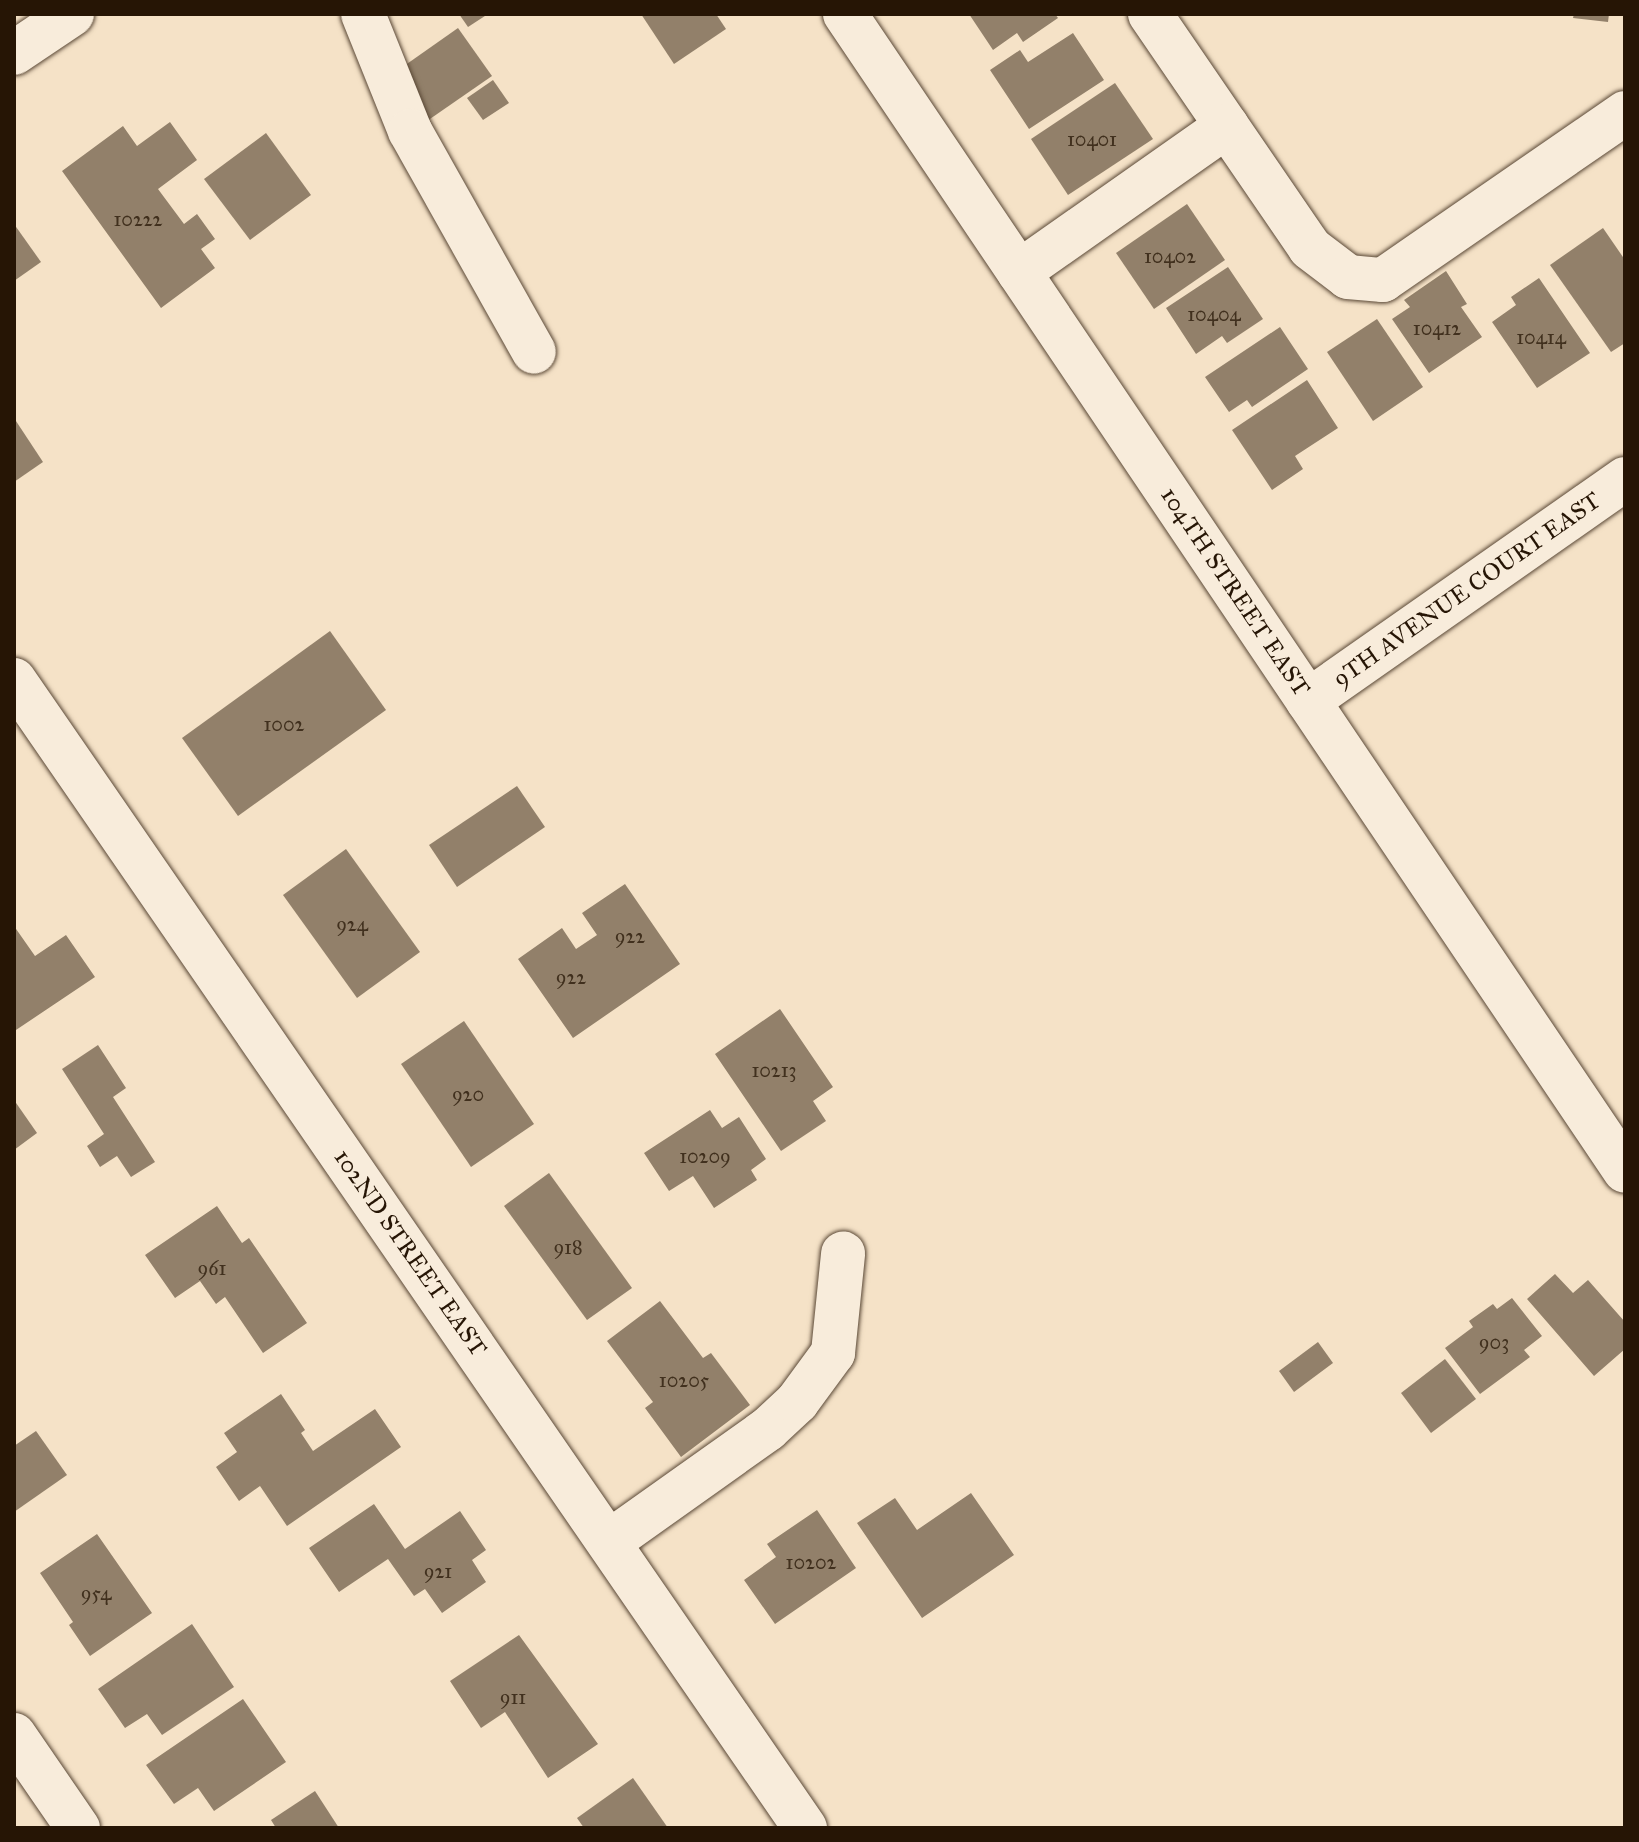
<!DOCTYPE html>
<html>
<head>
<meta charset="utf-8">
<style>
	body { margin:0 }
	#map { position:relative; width:1639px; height:1842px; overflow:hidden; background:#f5e2c7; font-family:"IM FELL Great Primer",serif }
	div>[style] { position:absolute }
	.building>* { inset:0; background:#92806a }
	.roads { filter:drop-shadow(0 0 2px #5a4836) drop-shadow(0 0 2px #5a4836) }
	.minor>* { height:44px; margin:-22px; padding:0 22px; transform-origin:22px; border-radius:22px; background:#f8ecdb }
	span { translate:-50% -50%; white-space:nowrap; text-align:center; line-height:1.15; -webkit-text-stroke:6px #f8ecdb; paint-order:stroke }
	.number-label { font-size:20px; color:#41301e }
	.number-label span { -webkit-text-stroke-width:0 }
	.street-label { font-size:24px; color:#261505 }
	.frame { position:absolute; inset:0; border:16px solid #261505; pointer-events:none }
</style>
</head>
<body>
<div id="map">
	<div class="building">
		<div style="clip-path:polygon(459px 14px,488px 14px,468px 27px)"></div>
		<div style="clip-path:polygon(641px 14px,716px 14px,726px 29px,674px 64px)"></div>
		<div style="clip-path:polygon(969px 14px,1055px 14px,1058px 18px,1023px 42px,1017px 33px,993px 50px)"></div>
		<div style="clip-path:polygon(1574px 14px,1609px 14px,1608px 22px,1573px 18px)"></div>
		<div style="clip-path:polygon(458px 28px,492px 76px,427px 121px,394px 73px)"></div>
		<div style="clip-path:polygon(1073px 33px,1104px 80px,1029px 129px,990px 70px,1020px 50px,1028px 62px)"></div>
		<div style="clip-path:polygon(493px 80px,509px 103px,483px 120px,467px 98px)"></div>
		<div style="clip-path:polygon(1115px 83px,1153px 139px,1068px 195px,1031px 139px)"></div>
		<div style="clip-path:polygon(170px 122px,197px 160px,158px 189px,184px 224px,197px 214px,215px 239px,201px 249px,215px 268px,161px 308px,62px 171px,123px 126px,137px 146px)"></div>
		<div style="clip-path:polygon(266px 133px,311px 195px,250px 240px,204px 179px)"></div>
		<div style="clip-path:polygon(1187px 204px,1225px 260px,1154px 309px,1116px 253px)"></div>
		<div style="clip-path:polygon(14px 224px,41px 262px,14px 281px)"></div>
		<div style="clip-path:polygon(1603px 228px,1625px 260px,1625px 343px,1611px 352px,1550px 265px)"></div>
		<div style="clip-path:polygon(1228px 267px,1263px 319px,1227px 343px,1222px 336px,1196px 354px,1166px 308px)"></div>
		<div style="clip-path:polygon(1446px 271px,1467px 304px,1461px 307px,1482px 337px,1429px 373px,1392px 319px,1410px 307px,1404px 300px)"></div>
		<div style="clip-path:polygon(1539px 278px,1590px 353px,1537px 388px,1492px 322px,1516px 305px,1511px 297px)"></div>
		<div style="clip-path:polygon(1377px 319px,1423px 387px,1373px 421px,1327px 352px)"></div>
		<div style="clip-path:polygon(1280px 327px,1308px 369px,1252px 407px,1247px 400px,1229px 412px,1205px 377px)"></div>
		<div style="clip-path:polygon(1307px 380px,1338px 428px,1295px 456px,1303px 469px,1272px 490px,1232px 430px)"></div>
		<div style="clip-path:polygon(14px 418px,43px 462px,14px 482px)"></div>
		<div style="clip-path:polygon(330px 631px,386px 710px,238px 816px,182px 738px)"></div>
		<div style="clip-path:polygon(517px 786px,545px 827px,457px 887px,429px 845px)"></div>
		<div style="clip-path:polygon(346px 849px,420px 952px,357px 998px,283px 895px)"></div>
		<div style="clip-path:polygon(625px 884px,680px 964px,573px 1038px,518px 959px,562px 928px,576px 949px,597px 935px,582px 913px)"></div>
		<div style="clip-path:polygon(14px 926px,35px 956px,66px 935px,95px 977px,16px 1030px)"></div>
		<div style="clip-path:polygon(780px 1009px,833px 1087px,813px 1101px,826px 1121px,781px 1151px,715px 1054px)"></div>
		<div style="clip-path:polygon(464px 1021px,534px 1124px,471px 1167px,401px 1064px)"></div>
		<div style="clip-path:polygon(98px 1045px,126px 1088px,113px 1097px,155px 1162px,131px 1177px,117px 1156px,100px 1167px,87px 1146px,104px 1134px,62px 1069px)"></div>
		<div style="clip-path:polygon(14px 1100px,37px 1133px,14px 1150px)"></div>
		<div style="clip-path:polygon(710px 1110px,722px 1128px,739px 1117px,766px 1159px,751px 1170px,757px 1180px,714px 1208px,693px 1176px,669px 1191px,644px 1153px)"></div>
		<div style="clip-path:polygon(549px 1173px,632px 1288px,587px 1320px,504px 1206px)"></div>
		<div style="clip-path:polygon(217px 1206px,242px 1243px,249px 1238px,307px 1323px,263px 1353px,225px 1297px,216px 1304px,200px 1281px,175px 1298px,145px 1255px)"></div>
		<div style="clip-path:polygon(1555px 1274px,1573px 1293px,1588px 1280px,1625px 1322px,1625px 1349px,1594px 1376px,1527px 1299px)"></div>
		<div style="clip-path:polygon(1512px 1298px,1542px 1336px,1524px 1350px,1530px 1357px,1480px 1394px,1445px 1348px,1473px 1327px,1469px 1321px,1493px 1304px,1497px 1309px)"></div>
		<div style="clip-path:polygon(660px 1301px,703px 1358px,711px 1353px,750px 1405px,681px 1457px,645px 1408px,653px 1402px,607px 1341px)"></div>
		<div style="clip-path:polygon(1318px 1342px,1333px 1363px,1294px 1392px,1279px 1371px)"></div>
		<div style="clip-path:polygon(1445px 1359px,1476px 1399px,1431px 1433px,1401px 1393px)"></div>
		<div style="clip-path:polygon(281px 1394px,305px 1430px,301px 1433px,313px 1451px,375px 1409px,401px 1447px,287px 1526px,260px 1486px,239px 1501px,216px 1467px,237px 1452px,224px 1433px)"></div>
		<div style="clip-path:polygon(36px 1431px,67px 1475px,14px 1512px,14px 1446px)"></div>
		<div style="clip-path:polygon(971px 1493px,1014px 1555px,922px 1618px,857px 1523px,895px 1498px,917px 1530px)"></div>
		<div style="clip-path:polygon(374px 1504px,405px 1549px,460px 1511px,486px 1550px,472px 1560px,486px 1582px,442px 1613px,425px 1589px,414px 1596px,388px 1559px,339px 1592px,309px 1548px)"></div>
		<div style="clip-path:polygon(817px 1510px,856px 1568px,775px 1624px,744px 1580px,776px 1557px,767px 1544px)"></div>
		<div style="clip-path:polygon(97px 1534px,152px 1613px,90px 1656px,69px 1625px,73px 1622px,40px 1573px)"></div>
		<div style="clip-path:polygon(192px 1624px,234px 1687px,162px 1735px,147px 1714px,125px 1728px,98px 1689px)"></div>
		<div style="clip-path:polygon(519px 1635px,598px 1744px,548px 1778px,505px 1712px,481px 1728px,450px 1681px)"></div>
		<div style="clip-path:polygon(243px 1699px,286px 1762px,214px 1811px,198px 1788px,174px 1804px,146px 1765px)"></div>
		<div style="clip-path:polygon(633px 1778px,668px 1828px,584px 1828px,577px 1818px)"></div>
		<div style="clip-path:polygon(315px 1791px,339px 1828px,276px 1828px,271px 1820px)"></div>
	</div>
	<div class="roads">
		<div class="minor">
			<div style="left:363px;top:14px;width:126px;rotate:68.1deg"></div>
			<div style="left:410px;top:131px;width:253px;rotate:60.7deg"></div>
			<div style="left:845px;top:14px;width:1395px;rotate:56.01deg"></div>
			<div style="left:1150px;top:14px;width:283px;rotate:55.6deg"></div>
			<div style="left:1310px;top:248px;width:48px;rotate:37.3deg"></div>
			<div style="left:1348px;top:277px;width:35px;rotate:5deg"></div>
			<div style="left:1383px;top:280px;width:294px;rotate:-34.6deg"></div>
			<div style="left:14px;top:53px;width:70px;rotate:-33.9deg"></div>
			<div style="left:1019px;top:272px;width:254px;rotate:-35.1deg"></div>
			<div style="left:14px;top:680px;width:1394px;rotate:55.43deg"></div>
			<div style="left:1308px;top:701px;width:387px;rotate:-35deg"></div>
			<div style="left:609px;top:1542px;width:195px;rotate:-35.4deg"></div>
			<div style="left:768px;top:1429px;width:40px;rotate:-43deg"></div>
			<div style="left:797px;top:1402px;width:61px;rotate:-53.7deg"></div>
			<div style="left:833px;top:1353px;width:100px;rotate:-84.2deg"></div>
			<div style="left:14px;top:1735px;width:113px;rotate:55.5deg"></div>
		</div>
	</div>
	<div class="number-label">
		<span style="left:1092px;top:139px">10401</span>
		<span style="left:138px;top:219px">10222</span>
		<span style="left:1170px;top:256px">10402</span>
		<span style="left:1214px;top:314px">10404</span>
		<span style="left:1437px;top:328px">10412</span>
		<span style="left:1541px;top:337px">10414</span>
		<span style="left:284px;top:724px">1002</span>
		<span style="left:352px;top:924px">924</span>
		<span style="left:630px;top:936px">922</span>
		<span style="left:571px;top:977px">922</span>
		<span style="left:774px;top:1070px">10213</span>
		<span style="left:468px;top:1094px">920</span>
		<span style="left:705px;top:1156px">10209</span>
		<span style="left:568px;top:1247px">918</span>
		<span style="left:212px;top:1268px">961</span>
		<span style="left:1494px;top:1342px">903</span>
		<span style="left:684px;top:1380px">10205</span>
		<span style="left:811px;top:1562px">10202</span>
		<span style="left:438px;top:1571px">921</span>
		<span style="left:96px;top:1593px">954</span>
		<span style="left:513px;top:1697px">911</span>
	</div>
	<div class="street-label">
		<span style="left:1467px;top:590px;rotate:-35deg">9TH AVENUE COURT EAST</span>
		<span style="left:1235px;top:592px;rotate:56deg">104TH STREET EAST</span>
		<span style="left:410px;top:1253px;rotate:55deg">102ND STREET EAST</span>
	</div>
	<div class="frame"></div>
</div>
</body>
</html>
